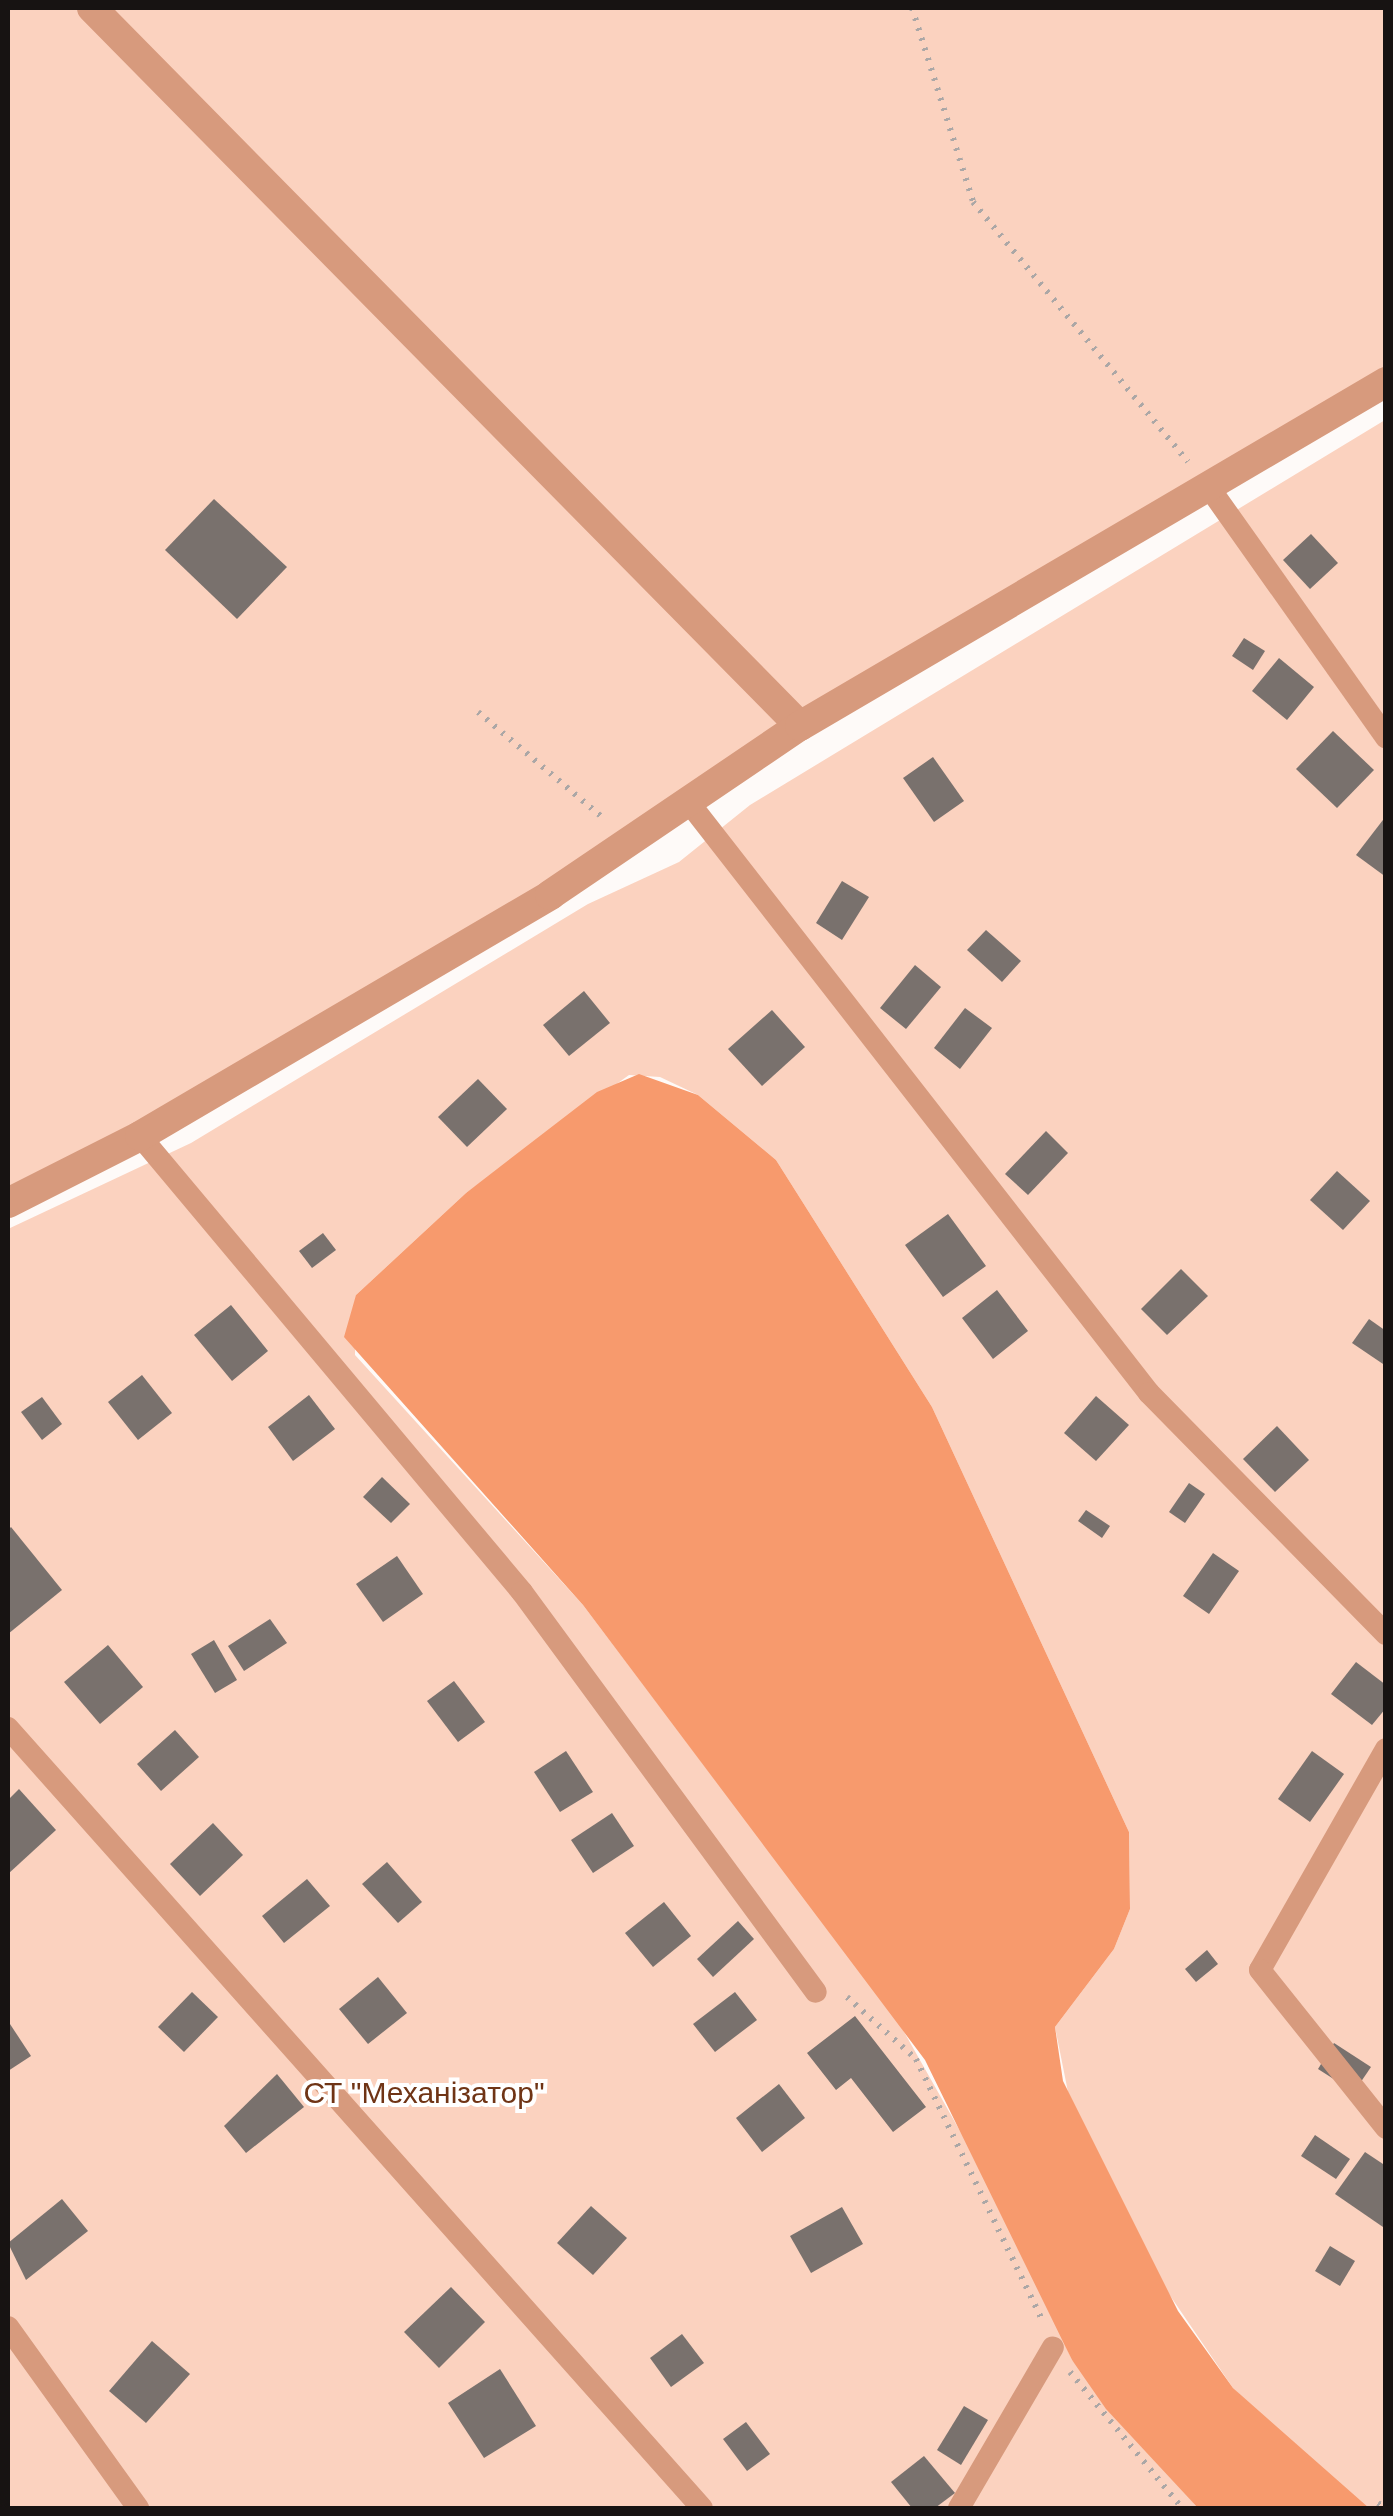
<!DOCTYPE html>
<html>
<head>
<meta charset="utf-8">
<style>
	body { margin:0 }
	#map { position:relative; width:1393px; height:2516px; overflow:hidden; background:#fefaf8; font-family:Helvetica,sans-serif }
	div>[style] { position:absolute }
	.green>* { inset:0; background:#fbd2bf }
	.water>* { inset:0; background:#f79a6d }
	.building>* { inset:0; background:#79716d }
	.path>* { height:6px; margin-top:-3px; transform-origin:0; background:repeating-linear-gradient(90deg,#aba7a6 0 2.5px,transparent 0 10.5px) }
	.service>* { height:22px; margin:-11px; padding:0 11px; transform-origin:11px; border-radius:11px; background:#d79a7d }
	.minor>* { height:30px; margin:-15px; padding:0 15px; transform-origin:15px; border-radius:15px; background:#d79a7d }
	span { translate:-50% -50%; white-space:nowrap; text-align:center; line-height:1.15; -webkit-text-stroke:8px #fff; paint-order:stroke }
	.park-label { font-size:30px; color:#6f3415 }
	.frame { position:absolute; inset:0; border:10px solid #171312; pointer-events:none }
</style>
</head>
<body>
<div id="map">
	<div class="green">
		<div style="clip-path:polygon(8px 8px,1385px 8px,1385px 382px,8px 1203px)"></div>
		<div style="clip-path:polygon(1385px 420px,1385px 2508px,1369px 2508px,1311px 2465px,1233px 2388px,1154px 2272px,1068px 2092px,1055px 2027px,1114px 1949px,1130px 1909px,1129px 1832px,932px 1407px,776px 1160px,698px 1095px,660px 1077px,629px 1075px,466px 1193px,356px 1295px,355px 1355px,583px 1605px,899px 2023px,1012px 2223px,1072px 2360px,1198px 2508px,8px 2508px,8px 1229px,191px 1143px,588px 904px,679px 862px,750px 805px)"></div>
	</div>
	<div class="water">
		<div style="clip-path:polygon(639px 1074px,698px 1095px,776px 1160px,932px 1407px,1129px 1832px,1130px 1909px,1114px 1949px,1055px 2027px,1063px 2081px,1178px 2311px,1233px 2388px,1369px 2508px,1198px 2508px,1106px 2409px,1072px 2360px,925px 2060px,583px 1605px,344px 1337px,356px 1295px,466px 1193px,597px 1092px)"></div>
	</div>
	<div class="building">
		<div style="clip-path:polygon(214px 499px,287px 567px,237px 619px,165px 550px)"></div>
		<div style="clip-path:polygon(1311px 534px,1338px 563px,1310px 589px,1283px 560px)"></div>
		<div style="clip-path:polygon(1244px 638px,1265px 651px,1253px 670px,1232px 656px)"></div>
		<div style="clip-path:polygon(1279px 658px,1314px 687px,1287px 720px,1252px 691px)"></div>
		<div style="clip-path:polygon(1333px 731px,1374px 770px,1337px 808px,1296px 769px)"></div>
		<div style="clip-path:polygon(933px 757px,964px 801px,934px 822px,903px 778px)"></div>
		<div style="clip-path:polygon(1386px 816px,1386px 877px,1356px 855px)"></div>
		<div style="clip-path:polygon(842px 881px,869px 897px,842px 940px,816px 923px)"></div>
		<div style="clip-path:polygon(986px 930px,1021px 961px,1002px 982px,967px 950px)"></div>
		<div style="clip-path:polygon(915px 965px,941px 987px,906px 1029px,880px 1008px)"></div>
		<div style="clip-path:polygon(584px 991px,610px 1023px,569px 1056px,543px 1025px)"></div>
		<div style="clip-path:polygon(965px 1008px,992px 1028px,960px 1069px,934px 1048px)"></div>
		<div style="clip-path:polygon(772px 1010px,805px 1047px,762px 1086px,728px 1049px)"></div>
		<div style="clip-path:polygon(478px 1079px,507px 1109px,467px 1147px,438px 1117px)"></div>
		<div style="clip-path:polygon(1046px 1131px,1068px 1153px,1028px 1195px,1005px 1174px)"></div>
		<div style="clip-path:polygon(1337px 1171px,1370px 1201px,1343px 1230px,1310px 1200px)"></div>
		<div style="clip-path:polygon(948px 1214px,986px 1266px,943px 1297px,905px 1245px)"></div>
		<div style="clip-path:polygon(323px 1233px,336px 1250px,312px 1268px,299px 1251px)"></div>
		<div style="clip-path:polygon(1181px 1269px,1208px 1296px,1167px 1335px,1141px 1309px)"></div>
		<div style="clip-path:polygon(997px 1290px,1028px 1331px,993px 1359px,962px 1318px)"></div>
		<div style="clip-path:polygon(231px 1305px,268px 1351px,232px 1381px,194px 1335px)"></div>
		<div style="clip-path:polygon(1369px 1319px,1386px 1331px,1386px 1366px,1352px 1343px)"></div>
		<div style="clip-path:polygon(142px 1375px,172px 1413px,138px 1440px,108px 1402px)"></div>
		<div style="clip-path:polygon(309px 1395px,335px 1429px,293px 1461px,268px 1427px)"></div>
		<div style="clip-path:polygon(1096px 1396px,1129px 1425px,1096px 1461px,1064px 1433px)"></div>
		<div style="clip-path:polygon(42px 1397px,62px 1424px,42px 1440px,21px 1412px)"></div>
		<div style="clip-path:polygon(1277px 1426px,1309px 1460px,1275px 1492px,1243px 1459px)"></div>
		<div style="clip-path:polygon(382px 1477px,410px 1504px,391px 1523px,363px 1497px)"></div>
		<div style="clip-path:polygon(1189px 1483px,1205px 1494px,1185px 1523px,1169px 1512px)"></div>
		<div style="clip-path:polygon(1086px 1510px,1110px 1526px,1102px 1538px,1078px 1521px)"></div>
		<div style="clip-path:polygon(11px 1527px,62px 1590px,8px 1634px,8px 1530px)"></div>
		<div style="clip-path:polygon(1213px 1553px,1239px 1571px,1209px 1614px,1183px 1596px)"></div>
		<div style="clip-path:polygon(397px 1556px,423px 1594px,383px 1622px,356px 1584px)"></div>
		<div style="clip-path:polygon(270px 1619px,287px 1643px,244px 1671px,228px 1646px)"></div>
		<div style="clip-path:polygon(214px 1640px,237px 1680px,215px 1693px,191px 1654px)"></div>
		<div style="clip-path:polygon(108px 1645px,143px 1687px,100px 1724px,64px 1682px)"></div>
		<div style="clip-path:polygon(1356px 1662px,1386px 1685px,1386px 1708px,1372px 1725px,1331px 1694px)"></div>
		<div style="clip-path:polygon(454px 1681px,485px 1722px,458px 1742px,427px 1701px)"></div>
		<div style="clip-path:polygon(175px 1730px,199px 1757px,161px 1791px,137px 1764px)"></div>
		<div style="clip-path:polygon(566px 1751px,593px 1792px,560px 1812px,534px 1772px)"></div>
		<div style="clip-path:polygon(1312px 1751px,1344px 1774px,1310px 1822px,1278px 1799px)"></div>
		<div style="clip-path:polygon(19px 1789px,56px 1830px,8px 1874px,8px 1800px)"></div>
		<div style="clip-path:polygon(612px 1813px,634px 1846px,593px 1873px,571px 1840px)"></div>
		<div style="clip-path:polygon(213px 1823px,243px 1855px,200px 1896px,170px 1864px)"></div>
		<div style="clip-path:polygon(387px 1862px,422px 1902px,398px 1923px,362px 1884px)"></div>
		<div style="clip-path:polygon(307px 1879px,330px 1906px,284px 1943px,262px 1916px)"></div>
		<div style="clip-path:polygon(664px 1902px,691px 1936px,653px 1967px,625px 1933px)"></div>
		<div style="clip-path:polygon(738px 1921px,754px 1939px,713px 1977px,697px 1959px)"></div>
		<div style="clip-path:polygon(1207px 1950px,1218px 1964px,1196px 1982px,1185px 1969px)"></div>
		<div style="clip-path:polygon(378px 1977px,407px 2013px,368px 2044px,339px 2009px)"></div>
		<div style="clip-path:polygon(192px 1992px,218px 2017px,184px 2052px,158px 2027px)"></div>
		<div style="clip-path:polygon(735px 1992px,757px 2020px,715px 2052px,693px 2024px)"></div>
		<div style="clip-path:polygon(855px 2016px,926px 2107px,893px 2132px,851px 2078px,836px 2090px,807px 2053px)"></div>
		<div style="clip-path:polygon(10px 2024px,31px 2056px,8px 2071px,8px 2026px)"></div>
		<div style="clip-path:polygon(1334px 2043px,1371px 2067px,1354px 2092px,1318px 2069px)"></div>
		<div style="clip-path:polygon(277px 2074px,304px 2107px,246px 2153px,224px 2126px)"></div>
		<div style="clip-path:polygon(779px 2084px,805px 2118px,762px 2152px,736px 2118px)"></div>
		<div style="clip-path:polygon(1315px 2135px,1350px 2159px,1336px 2179px,1301px 2156px)"></div>
		<div style="clip-path:polygon(1365px 2152px,1386px 2166px,1383px 2227px,1335px 2194px)"></div>
		<div style="clip-path:polygon(62px 2199px,88px 2231px,26px 2280px,8px 2243px)"></div>
		<div style="clip-path:polygon(591px 2206px,627px 2238px,593px 2275px,557px 2243px)"></div>
		<div style="clip-path:polygon(842px 2207px,863px 2244px,811px 2273px,790px 2236px)"></div>
		<div style="clip-path:polygon(1330px 2246px,1355px 2261px,1340px 2286px,1315px 2271px)"></div>
		<div style="clip-path:polygon(451px 2287px,485px 2322px,439px 2368px,404px 2332px)"></div>
		<div style="clip-path:polygon(682px 2334px,704px 2363px,671px 2387px,650px 2358px)"></div>
		<div style="clip-path:polygon(152px 2341px,190px 2374px,146px 2423px,109px 2391px)"></div>
		<div style="clip-path:polygon(500px 2369px,536px 2426px,484px 2458px,448px 2403px)"></div>
		<div style="clip-path:polygon(964px 2406px,988px 2420px,961px 2465px,937px 2450px)"></div>
		<div style="clip-path:polygon(746px 2422px,770px 2454px,747px 2471px,723px 2439px)"></div>
		<div style="clip-path:polygon(924px 2456px,955px 2493px,935px 2508px,912px 2508px,891px 2482px)"></div>
	</div>
	<div class="path">
		<div style="left:912px;top:8px;width:203px;rotate:72.5deg"></div>
		<div style="left:973px;top:202px;width:337px;rotate:50.4deg"></div>
		<div style="left:478px;top:712px;width:164px;rotate:40.3deg"></div>
		<div style="left:847px;top:1997px;width:93px;rotate:41.9deg"></div>
		<div style="left:916px;top:2059px;width:292px;rotate:64.2deg"></div>
		<div style="left:1070px;top:2372px;width:176px;rotate:50.5deg"></div>
		<div style="left:1378px;top:2503px;width:9px;rotate:36deg"></div>
	</div>
	<div class="service">
		<div style="left:1208px;top:486px;width:308px;rotate:54.7deg"></div>
		<div style="left:690px;top:804px;width:747px;rotate:52.07deg"></div>
		<div style="left:1149px;top:1393px;width:338px;rotate:45.5deg"></div>
		<div style="left:140px;top:1136px;width:595px;rotate:50.05deg"></div>
		<div style="left:522px;top:1592px;width:496px;rotate:53.7deg"></div>
		<div style="left:8px;top:1728px;width:1044px;rotate:48.34deg"></div>
		<div style="left:1386px;top:1749px;width:254px;rotate:119.7deg"></div>
		<div style="left:1260px;top:1970px;width:202px;rotate:51.4deg"></div>
		<div style="left:8px;top:2327px;width:223px;rotate:54.3deg"></div>
		<div style="left:959px;top:2508px;width:186px;rotate:-59.7deg"></div>
	</div>
	<div class="minor">
		<div style="left:92px;top:8px;width:1008px;rotate:45.4deg"></div>
		<div style="left:8px;top:1203px;width:148px;rotate:-26.9deg"></div>
		<div style="left:140px;top:1136px;width:476px;rotate:-30.4deg"></div>
		<div style="left:550px;top:895px;width:302px;rotate:-34.1deg"></div>
		<div style="left:800px;top:726px;width:680px;rotate:-30.41deg"></div>
	</div>
	<div class="park-label">
		<span style="left:424px;top:2093px">СТ "Механізатор"</span>
	</div>
	<div class="frame"></div>
</div>
</body>
</html>
